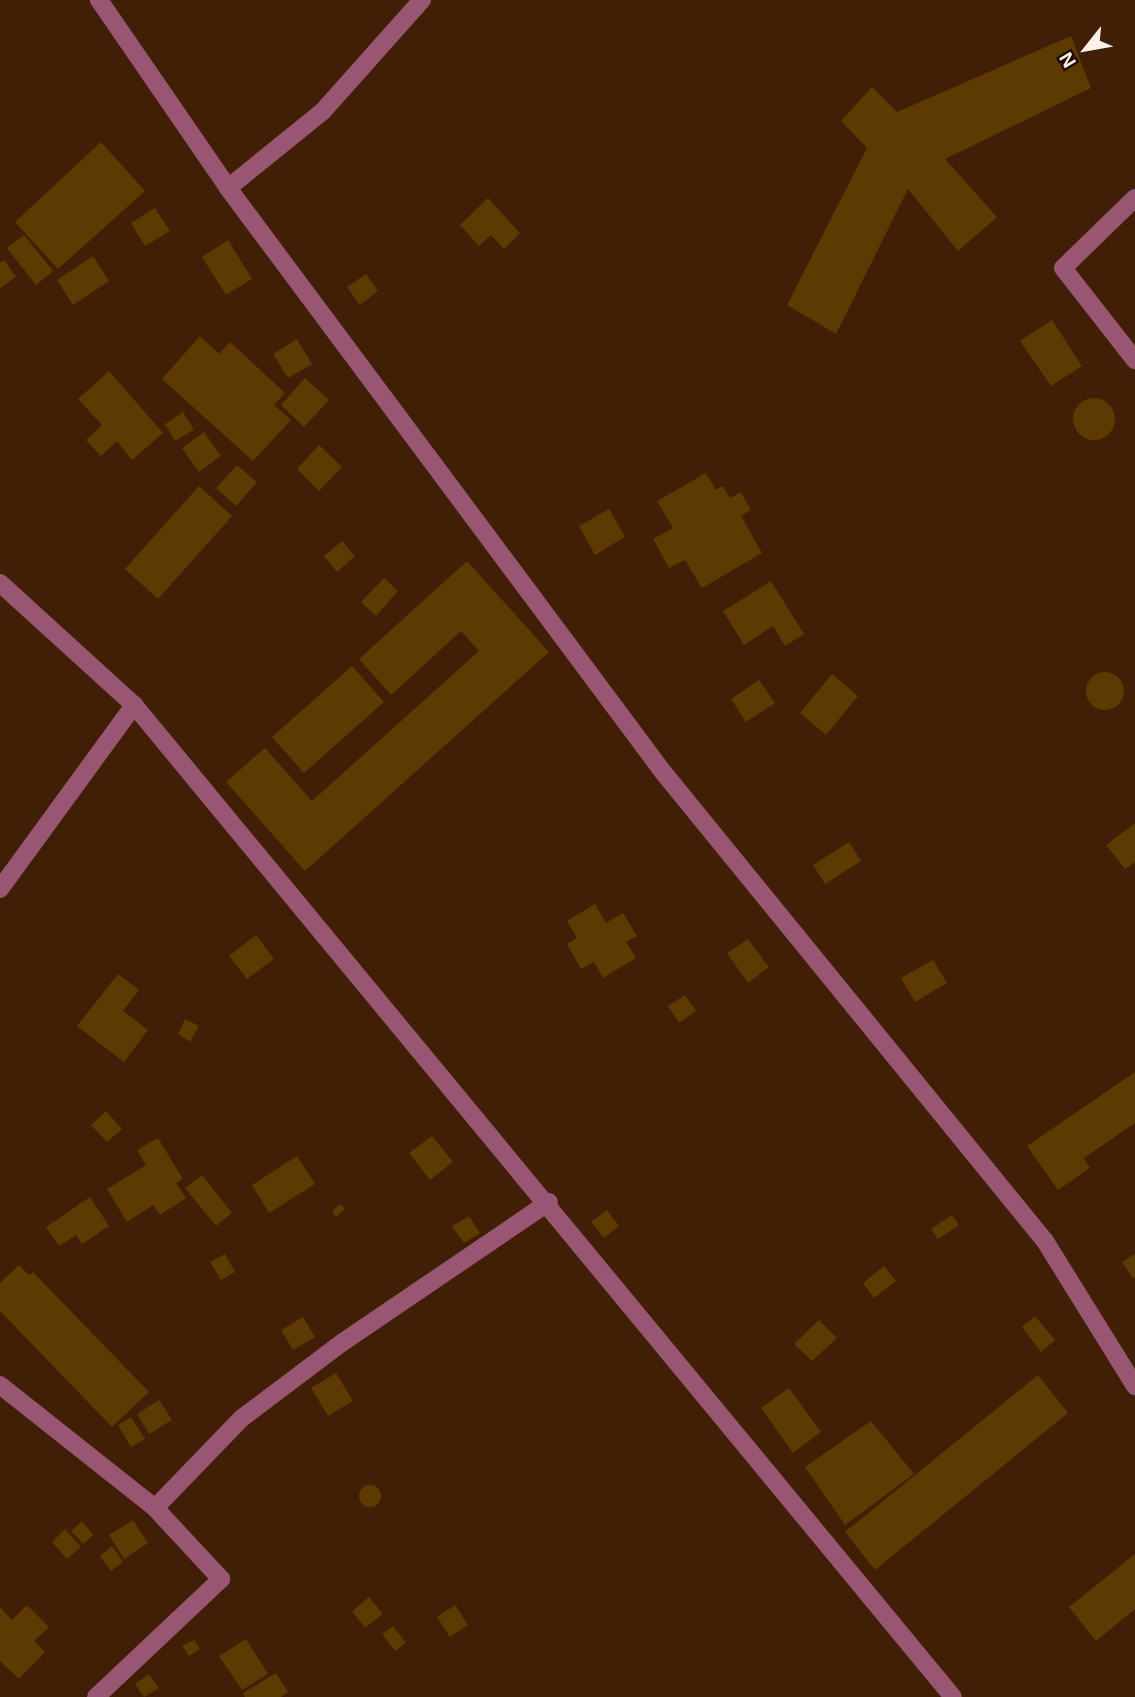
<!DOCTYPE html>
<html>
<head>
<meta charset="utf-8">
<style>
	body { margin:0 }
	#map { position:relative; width:1135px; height:1697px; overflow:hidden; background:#411f06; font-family:Helvetica,sans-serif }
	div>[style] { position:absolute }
	.building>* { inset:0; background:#5c3a01 }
	.round { border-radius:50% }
	.minor>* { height:18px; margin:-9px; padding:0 9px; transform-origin:9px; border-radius:9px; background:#985673 }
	span { translate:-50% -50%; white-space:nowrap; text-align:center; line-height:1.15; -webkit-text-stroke:5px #1f0c02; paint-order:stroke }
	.north { position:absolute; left:1051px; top:14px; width:70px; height:70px; -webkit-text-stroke:5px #1f0c02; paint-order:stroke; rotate:239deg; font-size:19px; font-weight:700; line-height:28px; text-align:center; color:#fbefe8 }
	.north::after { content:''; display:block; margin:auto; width:24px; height:32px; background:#fbefe8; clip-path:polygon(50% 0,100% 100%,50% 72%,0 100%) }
</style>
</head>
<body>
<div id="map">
	<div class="building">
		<div style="clip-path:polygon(1071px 36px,1091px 88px,945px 159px,997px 217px,958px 251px,908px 189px,836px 334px,787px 305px,867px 148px,841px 121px,872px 87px,897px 112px)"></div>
		<div style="clip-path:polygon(101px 142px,145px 191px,58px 269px,15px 222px)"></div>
		<div style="clip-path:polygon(488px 198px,520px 233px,504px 249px,491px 235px,479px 246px,460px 225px)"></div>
		<div style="clip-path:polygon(155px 208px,170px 231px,145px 246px,131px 223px)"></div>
		<div style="clip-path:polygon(24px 235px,53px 271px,36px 285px,7px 248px)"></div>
		<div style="clip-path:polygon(228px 240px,252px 279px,226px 295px,202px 257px)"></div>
		<div style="clip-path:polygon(93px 256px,109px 281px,73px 305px,57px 280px)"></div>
		<div style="clip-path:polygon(4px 260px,16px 277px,0 288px,0 263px)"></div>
		<div style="clip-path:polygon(366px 274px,378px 291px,360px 305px,347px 287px)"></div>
		<div style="clip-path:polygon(1052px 320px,1082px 366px,1051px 386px,1020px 341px)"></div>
		<div style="clip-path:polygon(200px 336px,219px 354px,230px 342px,285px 393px,274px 405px,291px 420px,253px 461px,162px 379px)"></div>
		<div style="clip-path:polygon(297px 339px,312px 364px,288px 378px,273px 354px)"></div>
		<div style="clip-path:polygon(109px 371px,163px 433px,132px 460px,117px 441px,101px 456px,86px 440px,102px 425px,78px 399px)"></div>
		<div style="clip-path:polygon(305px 378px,329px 400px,304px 427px,281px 405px)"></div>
		<div class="round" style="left:1073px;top:398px;width:42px;height:42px"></div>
		<div style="clip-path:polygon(183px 412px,194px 430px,175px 441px,165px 424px)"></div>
		<div style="clip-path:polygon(204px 432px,221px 456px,199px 472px,182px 448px)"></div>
		<div style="clip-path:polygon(319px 445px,342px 467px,319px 491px,297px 469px)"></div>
		<div style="clip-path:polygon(237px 465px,257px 482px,236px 506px,216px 488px)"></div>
		<div style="clip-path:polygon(706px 473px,716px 490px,723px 486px,730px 498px,741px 492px,751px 510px,741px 516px,762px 553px,702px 588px,685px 560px,669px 568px,653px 539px,673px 528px,657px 501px)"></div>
		<div style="clip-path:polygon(199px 486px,232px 516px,158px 599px,125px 569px)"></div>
		<div style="clip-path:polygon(609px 509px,625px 537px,595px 555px,579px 526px)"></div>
		<div style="clip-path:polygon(342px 541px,355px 556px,337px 572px,324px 556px)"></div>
		<div style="clip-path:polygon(467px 561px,549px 652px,305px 871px,226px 782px,265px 748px,312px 801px,479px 651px,461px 631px,391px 695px,359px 659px)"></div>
		<div style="clip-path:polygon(384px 578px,398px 591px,376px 616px,361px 602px)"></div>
		<div style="clip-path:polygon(771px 581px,804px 634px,785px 646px,773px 626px,744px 645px,723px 611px)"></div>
		<div style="clip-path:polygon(352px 666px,384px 702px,304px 773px,272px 737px)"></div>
		<div class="round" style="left:1086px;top:672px;width:38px;height:38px"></div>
		<div style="clip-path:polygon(832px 674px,858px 696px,826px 735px,800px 713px)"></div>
		<div style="clip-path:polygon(759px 680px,775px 703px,746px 722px,731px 699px)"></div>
		<div style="clip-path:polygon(1135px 823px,1135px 862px,1125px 869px,1106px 845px)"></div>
		<div style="clip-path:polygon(849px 842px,861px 861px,825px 884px,813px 865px)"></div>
		<div style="clip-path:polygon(595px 904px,606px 923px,623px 913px,637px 936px,626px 942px,636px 958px,603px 978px,594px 962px,581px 969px,567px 944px,577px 938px,567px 921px)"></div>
		<div style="clip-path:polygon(256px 935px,274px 959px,247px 979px,229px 956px)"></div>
		<div style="clip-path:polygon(748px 939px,769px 967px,748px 983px,727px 953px)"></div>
		<div style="clip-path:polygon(933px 960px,947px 983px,915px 1002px,901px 978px)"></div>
		<div style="clip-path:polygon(118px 974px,139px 990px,123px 1011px,148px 1030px,124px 1062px,77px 1026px)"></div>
		<div style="clip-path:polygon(685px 995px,696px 1011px,679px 1023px,668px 1006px)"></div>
		<div style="clip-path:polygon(185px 1019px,199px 1026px,190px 1042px,178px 1034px)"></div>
		<div style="clip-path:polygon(1135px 1072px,1135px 1123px,1084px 1158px,1090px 1168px,1058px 1190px,1027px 1146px)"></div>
		<div style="clip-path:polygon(106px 1111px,122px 1129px,107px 1142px,91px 1125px)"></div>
		<div style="clip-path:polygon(432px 1136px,453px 1162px,430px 1180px,409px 1153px)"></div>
		<div style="clip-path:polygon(158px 1138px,183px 1179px,176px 1183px,186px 1198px,160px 1215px,153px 1205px,127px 1222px,107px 1189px,146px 1165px,137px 1150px)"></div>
		<div style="clip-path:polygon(297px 1156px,315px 1184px,269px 1213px,252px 1185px)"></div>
		<div style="clip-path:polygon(202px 1175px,232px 1213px,216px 1226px,185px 1188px)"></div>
		<div style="clip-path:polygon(90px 1197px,109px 1226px,82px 1244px,76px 1235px,59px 1246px,46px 1227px)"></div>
		<div style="clip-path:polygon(340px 1204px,345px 1209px,336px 1217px,332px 1211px)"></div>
		<div style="clip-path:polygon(607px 1210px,619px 1226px,604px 1238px,591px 1222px)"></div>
		<div style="clip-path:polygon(952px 1215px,959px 1225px,938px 1239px,931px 1229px)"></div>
		<div style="clip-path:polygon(469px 1216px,480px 1233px,464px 1243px,452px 1226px)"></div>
		<div style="clip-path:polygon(225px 1254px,235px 1272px,221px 1280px,210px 1262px)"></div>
		<div style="clip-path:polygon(1135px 1254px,1135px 1277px,1133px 1278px,1122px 1262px)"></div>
		<div style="clip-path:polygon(19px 1265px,29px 1275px,33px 1272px,149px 1392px,112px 1427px,0 1311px,0 1283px)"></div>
		<div style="clip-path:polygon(884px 1266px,896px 1281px,874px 1298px,863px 1283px)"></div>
		<div style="clip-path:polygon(1035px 1316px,1055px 1340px,1041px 1352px,1022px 1327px)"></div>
		<div style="clip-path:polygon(303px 1317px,315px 1337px,293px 1350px,281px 1330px)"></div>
		<div style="clip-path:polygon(819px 1320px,837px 1338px,812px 1361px,794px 1344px)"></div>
		<div style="clip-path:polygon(336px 1373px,353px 1401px,328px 1416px,311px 1388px)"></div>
		<div style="clip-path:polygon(1038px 1375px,1068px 1413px,875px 1570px,845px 1532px)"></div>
		<div style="clip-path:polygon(789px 1388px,821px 1432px,793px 1453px,761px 1408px)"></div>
		<div style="clip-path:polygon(159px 1400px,172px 1420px,149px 1434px,137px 1414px)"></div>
		<div style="clip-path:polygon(131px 1417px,145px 1439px,131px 1447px,118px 1425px)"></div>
		<div style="clip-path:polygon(871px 1421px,914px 1474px,845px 1525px,805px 1467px)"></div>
		<div class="round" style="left:359px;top:1485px;width:22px;height:22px"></div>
		<div style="clip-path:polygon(133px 1520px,148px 1543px,124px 1559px,109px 1535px)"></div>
		<div style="clip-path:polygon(82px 1521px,93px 1535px,83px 1544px,71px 1531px)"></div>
		<div style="clip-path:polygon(65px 1529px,81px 1547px,67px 1559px,52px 1542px)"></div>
		<div style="clip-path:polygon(112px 1546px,123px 1562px,111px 1571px,100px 1556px)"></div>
		<div style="clip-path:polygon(1135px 1554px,1135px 1609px,1096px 1641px,1069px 1607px)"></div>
		<div style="clip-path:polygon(369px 1597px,383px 1614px,365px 1628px,352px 1611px)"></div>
		<div style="clip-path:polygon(27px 1605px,49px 1627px,34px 1641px,45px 1652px,19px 1679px,0 1661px,0 1607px,12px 1620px)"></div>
		<div style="clip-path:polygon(455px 1605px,468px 1625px,450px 1637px,437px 1617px)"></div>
		<div style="clip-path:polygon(393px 1626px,406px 1643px,395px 1651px,382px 1634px)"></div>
		<div style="clip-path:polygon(246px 1639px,268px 1674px,242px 1690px,219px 1656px)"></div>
		<div style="clip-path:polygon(194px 1640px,200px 1649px,189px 1656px,182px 1646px)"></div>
		<div style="clip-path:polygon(276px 1673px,288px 1692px,281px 1697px,245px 1697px,243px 1693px)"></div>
		<div style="clip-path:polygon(149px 1674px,159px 1688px,144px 1697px,135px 1684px)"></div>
	</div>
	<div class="minor">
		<div style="left:99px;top:0;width:228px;rotate:55.5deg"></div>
		<div style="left:228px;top:188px;width:728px;rotate:53.32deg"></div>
		<div style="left:663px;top:772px;width:605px;rotate:50.84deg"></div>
		<div style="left:1045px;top:1241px;width:171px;rotate:58.2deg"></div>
		<div style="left:228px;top:188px;width:122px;rotate:-39deg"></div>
		<div style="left:323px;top:111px;width:149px;rotate:-48.3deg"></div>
		<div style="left:1135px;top:198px;width:100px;rotate:135.8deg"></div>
		<div style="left:1063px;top:268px;width:117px;rotate:52deg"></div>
		<div style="left:0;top:583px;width:181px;rotate:42.3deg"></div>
		<div style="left:134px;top:705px;width:1286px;rotate:50.46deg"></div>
		<div style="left:0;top:889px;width:228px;rotate:-53.9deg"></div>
		<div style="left:0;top:1385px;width:198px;rotate:38.4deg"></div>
		<div style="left:155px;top:1508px;width:125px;rotate:-46deg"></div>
		<div style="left:242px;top:1418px;width:126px;rotate:-37deg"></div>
		<div style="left:343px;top:1342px;width:249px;rotate:-34.2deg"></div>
		<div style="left:96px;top:1697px;width:172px;rotate:-43.3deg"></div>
		<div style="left:221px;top:1579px;width:97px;rotate:-132.9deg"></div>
	</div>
	<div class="north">N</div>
</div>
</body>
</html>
